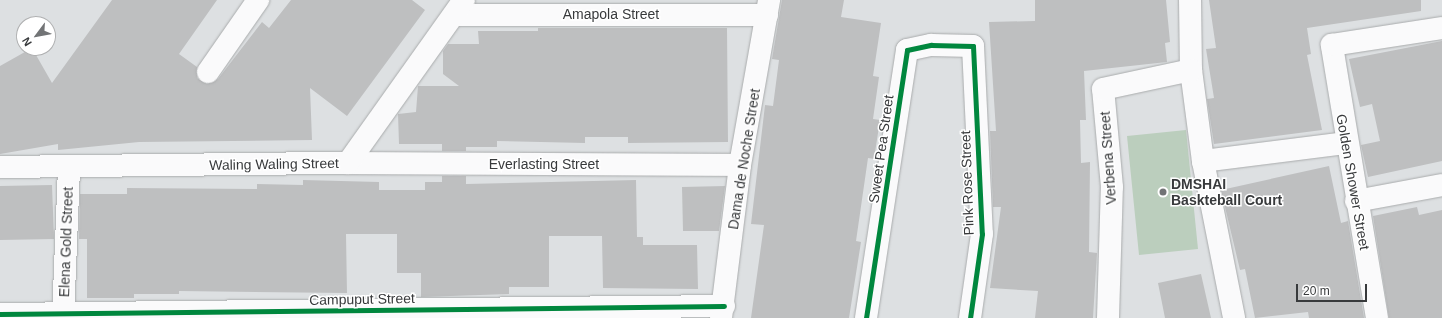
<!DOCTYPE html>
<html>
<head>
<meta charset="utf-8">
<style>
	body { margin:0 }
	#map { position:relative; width:1442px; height:318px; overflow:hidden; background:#dde0e2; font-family:Arial,sans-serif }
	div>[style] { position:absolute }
	.green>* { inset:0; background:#bbcebd }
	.building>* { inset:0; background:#bebfc0 }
	.roads { filter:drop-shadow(0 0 1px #a9abac) drop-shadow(0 0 1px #a9abac) }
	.minor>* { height:22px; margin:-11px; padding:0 11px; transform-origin:11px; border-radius:11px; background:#fafafb }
	.tertiary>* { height:22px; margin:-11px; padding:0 11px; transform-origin:11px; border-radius:11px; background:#fafafb }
	.cycleway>* { height:5px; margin:-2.5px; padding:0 2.5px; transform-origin:2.5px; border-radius:2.5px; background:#00873e }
	.dots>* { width:11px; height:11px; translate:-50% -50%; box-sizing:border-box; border:2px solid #fff; border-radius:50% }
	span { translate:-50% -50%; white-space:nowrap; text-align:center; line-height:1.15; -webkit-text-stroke:3px #fff; paint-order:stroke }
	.street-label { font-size:14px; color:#383a3c }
	.poi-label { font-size:14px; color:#383a3c; font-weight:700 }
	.left { translate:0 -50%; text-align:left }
	.north { position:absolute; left:16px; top:16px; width:40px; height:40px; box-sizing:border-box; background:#fff; border:1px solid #afb0b1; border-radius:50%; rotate:238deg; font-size:11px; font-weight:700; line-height:16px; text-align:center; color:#383a3c }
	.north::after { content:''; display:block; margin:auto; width:14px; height:18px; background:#727476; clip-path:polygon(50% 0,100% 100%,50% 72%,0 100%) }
	.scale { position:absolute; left:1296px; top:284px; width:71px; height:18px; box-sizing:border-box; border:2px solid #383a3c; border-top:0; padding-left:5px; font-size:12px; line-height:14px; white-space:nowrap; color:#383a3c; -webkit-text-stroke:3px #fff; paint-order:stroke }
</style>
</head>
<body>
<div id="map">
	<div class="green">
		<div style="clip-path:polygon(1186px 130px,1198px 249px,1139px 255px,1127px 136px)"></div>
	</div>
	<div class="building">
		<div style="clip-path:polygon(112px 0,217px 0,179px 54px,197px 67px,197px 78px,207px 84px,218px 79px,262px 22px,269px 28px,291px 0,412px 0,425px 10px,347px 116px,310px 88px,312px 140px,139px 142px,58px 150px,58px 144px,0 154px,0 66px,32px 48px,52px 83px)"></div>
		<div style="clip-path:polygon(782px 0,844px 0,841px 17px,881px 23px,873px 76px,879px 77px,873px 119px,880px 120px,874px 159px,868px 158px,856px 241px,861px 242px,849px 318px,751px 318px,764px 225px,751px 224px,765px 105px,773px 106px,779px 60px,772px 59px)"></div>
		<div style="clip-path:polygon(1035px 0,1166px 0,1170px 42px,1165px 43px,1167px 62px,1084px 71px,1086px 120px,1080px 120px,1081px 163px,1090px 162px,1089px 252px,1097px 253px,1093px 318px,1035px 318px,1038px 291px,990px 288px,1001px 207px,993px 207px,990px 131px,996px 131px,989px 22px,1035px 21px)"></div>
		<div style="clip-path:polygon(1209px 0,1421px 0,1421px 11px,1307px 28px,1311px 54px,1307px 55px,1322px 130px,1214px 144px,1207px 99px,1214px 98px,1206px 49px,1216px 48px)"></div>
		<div style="clip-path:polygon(538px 28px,727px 28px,728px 142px,628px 143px,628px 137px,585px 137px,585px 143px,497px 141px,497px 147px,466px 147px,466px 151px,442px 151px,442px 144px,399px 144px,398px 114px,416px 112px,418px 86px,459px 86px,443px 74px,443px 51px,448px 44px,479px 44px,478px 31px,538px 31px)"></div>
		<div style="clip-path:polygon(1442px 41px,1442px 161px,1368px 177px,1361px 145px,1380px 141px,1372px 104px,1360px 107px,1349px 59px)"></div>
		<div style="clip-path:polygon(1329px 166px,1341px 223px,1348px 221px,1364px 318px,1309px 318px,1308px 312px,1255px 318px,1245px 269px,1240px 270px,1221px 190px)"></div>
		<div style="clip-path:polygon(442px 176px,466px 176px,466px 184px,636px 180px,637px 237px,643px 237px,643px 245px,697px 245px,698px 289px,603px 288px,602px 236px,549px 236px,549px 287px,509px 287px,509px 294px,421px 297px,421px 273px,397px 273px,397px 234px,346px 234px,347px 293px,179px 291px,179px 294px,134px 294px,134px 298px,87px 298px,87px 239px,79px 239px,80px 194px,127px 194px,127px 188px,257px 189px,257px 184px,303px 185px,303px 180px,379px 182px,379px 190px,425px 190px,425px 182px,442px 182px)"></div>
		<div style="clip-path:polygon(52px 185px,54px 239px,0 240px,0 186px)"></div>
		<div style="clip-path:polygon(725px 186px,719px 231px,683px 231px,682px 187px)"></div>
		<div style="clip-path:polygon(1417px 207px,1419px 215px,1442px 210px,1442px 318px,1389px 318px,1373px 216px)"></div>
		<div style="clip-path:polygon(1201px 274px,1211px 318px,1165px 318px,1158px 283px)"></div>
	</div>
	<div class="roads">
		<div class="minor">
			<div style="left:1190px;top:0;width:70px;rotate:89.2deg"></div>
			<div style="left:1191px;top:70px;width:92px;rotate:82.5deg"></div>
			<div style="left:1203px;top:161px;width:160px;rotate:78.8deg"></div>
			<div style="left:456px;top:15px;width:311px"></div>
			<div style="left:208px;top:72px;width:88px;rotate:-55.2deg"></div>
			<div style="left:1203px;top:161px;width:144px;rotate:-7.2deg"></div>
			<div style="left:348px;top:163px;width:392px;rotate:0.3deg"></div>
			<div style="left:1356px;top:201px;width:87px;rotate:-10.5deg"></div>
			<div style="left:0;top:314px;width:724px;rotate:-0.63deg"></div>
			<div style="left:63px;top:318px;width:151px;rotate:-87.7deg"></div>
			<div style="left:721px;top:318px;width:154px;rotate:-82.9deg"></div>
			<div style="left:740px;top:165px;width:168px;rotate:-80deg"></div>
			<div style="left:866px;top:318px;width:271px;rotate:-81.3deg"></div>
			<div style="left:907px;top:50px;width:25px;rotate:-12deg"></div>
			<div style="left:931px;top:45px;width:42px;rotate:1.4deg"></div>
			<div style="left:973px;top:46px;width:188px;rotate:87.3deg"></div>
			<div style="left:982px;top:234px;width:85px;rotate:98.1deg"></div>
			<div style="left:1108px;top:318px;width:131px;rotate:-88.3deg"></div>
			<div style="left:1112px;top:187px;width:98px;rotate:-95.2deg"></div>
			<div style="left:1103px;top:89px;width:90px;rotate:-12.2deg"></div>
			<div style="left:1377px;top:318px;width:277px;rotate:-99.4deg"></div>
			<div style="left:1332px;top:45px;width:111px;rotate:-8.8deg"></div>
		</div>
		<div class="tertiary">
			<div style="left:0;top:167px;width:348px;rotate:-0.7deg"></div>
			<div style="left:348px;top:163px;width:200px;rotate:-54.6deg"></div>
		</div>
	</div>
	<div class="cycleway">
		<div style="left:0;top:314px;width:724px;rotate:-0.63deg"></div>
		<div style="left:866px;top:318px;width:271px;rotate:-81.3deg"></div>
		<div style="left:907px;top:50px;width:25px;rotate:-12deg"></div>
		<div style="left:931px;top:45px;width:42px;rotate:1.4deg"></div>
		<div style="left:973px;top:46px;width:188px;rotate:87.3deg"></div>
		<div style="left:982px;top:234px;width:85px;rotate:98.1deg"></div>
	</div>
	<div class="dots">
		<div style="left:1163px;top:192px;background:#727476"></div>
	</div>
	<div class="street-label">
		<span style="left:611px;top:14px">Amapola Street</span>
		<span style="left:881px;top:149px;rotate:-82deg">Sweet Pea Street</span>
		<span style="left:1108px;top:158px;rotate:-94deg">Verbena Street</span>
		<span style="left:744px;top:159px;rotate:-81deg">Dama de Noche Street</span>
		<span style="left:274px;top:164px;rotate:-1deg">Waling Waling Street</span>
		<span style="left:544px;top:164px">Everlasting Street</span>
		<span style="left:1353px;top:182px;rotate:80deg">Golden Shower Street</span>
		<span style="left:967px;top:183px;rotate:-92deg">Pink Rose Street</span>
		<span style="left:66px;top:242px;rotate:-88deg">Elena Gold Street</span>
		<span style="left:362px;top:299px;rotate:-1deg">Campuput Street</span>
	</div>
	<div class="poi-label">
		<span class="left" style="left:1171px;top:192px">DMSHAI<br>Baskteball Court</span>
	</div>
	<div class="north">N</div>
	<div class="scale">20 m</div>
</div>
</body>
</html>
